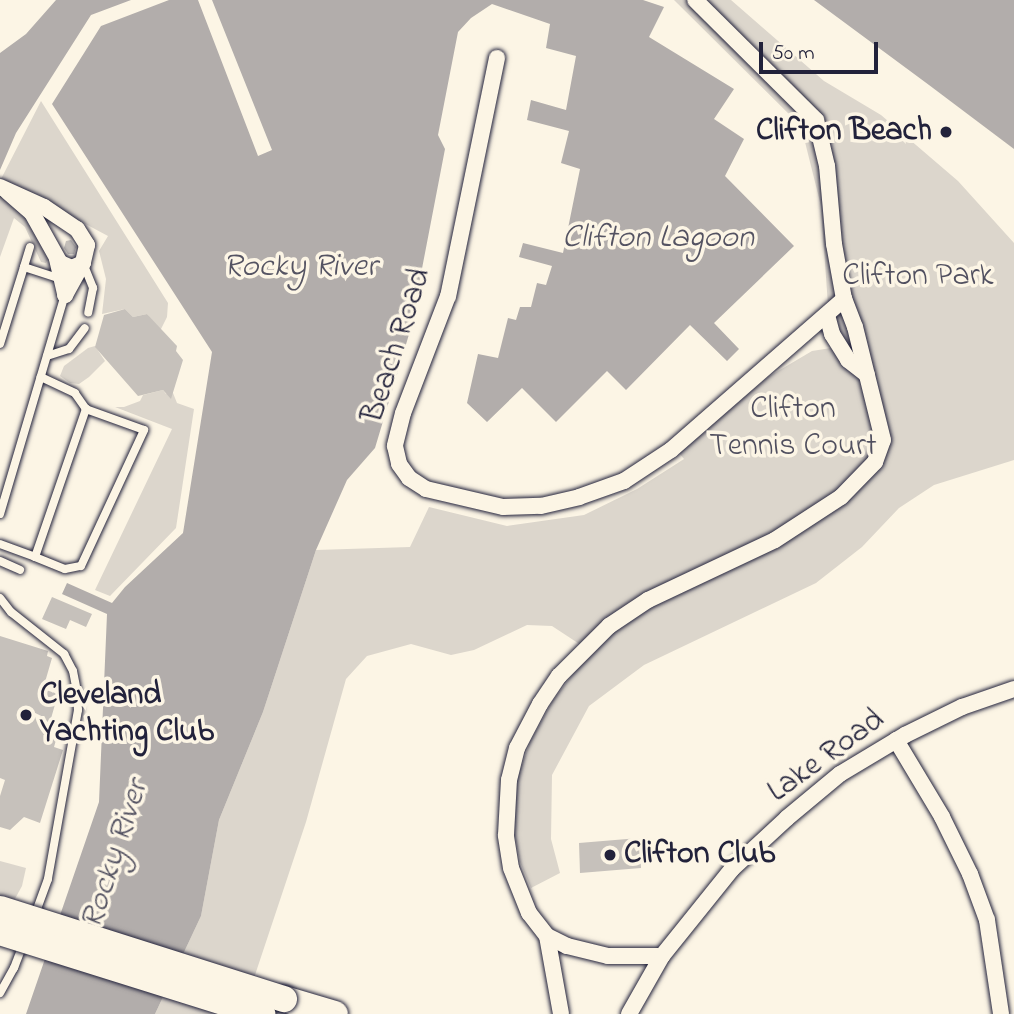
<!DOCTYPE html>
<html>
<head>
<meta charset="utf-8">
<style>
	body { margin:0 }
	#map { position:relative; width:1014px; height:1014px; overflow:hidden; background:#fcf5e5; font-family:"Indie Flower",sans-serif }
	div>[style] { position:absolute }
	.green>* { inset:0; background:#dcd6cc }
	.water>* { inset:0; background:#b2adab }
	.building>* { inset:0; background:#c6c1bb }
	.roads { filter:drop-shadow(0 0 2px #22223b) drop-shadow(0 0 2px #22223b) }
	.service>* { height:8px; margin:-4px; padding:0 4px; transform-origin:4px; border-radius:4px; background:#fcf5e5 }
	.minor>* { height:16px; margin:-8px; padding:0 8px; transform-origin:8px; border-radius:8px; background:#fcf5e5 }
	.primary>* { height:26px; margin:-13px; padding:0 13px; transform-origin:13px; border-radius:13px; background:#fcf5e5 }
	.bridges { filter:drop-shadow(0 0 2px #22223b) drop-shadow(0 0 2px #22223b) }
	.primary-bridge>* { height:26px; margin:-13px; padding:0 13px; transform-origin:13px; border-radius:13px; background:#fcf5e5 }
	.dots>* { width:19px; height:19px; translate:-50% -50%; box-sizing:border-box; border:4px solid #fcf5e5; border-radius:50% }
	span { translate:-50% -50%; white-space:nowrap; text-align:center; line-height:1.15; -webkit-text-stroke:7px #fcf5e5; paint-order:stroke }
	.poi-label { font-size:32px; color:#22223b; font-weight:700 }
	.right { translate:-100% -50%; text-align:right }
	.left { translate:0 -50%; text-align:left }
	.park-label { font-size:32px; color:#504f5f }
	.street-label { font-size:32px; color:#22223b }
	.water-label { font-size:33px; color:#545362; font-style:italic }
	.scale { position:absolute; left:759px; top:42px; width:119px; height:32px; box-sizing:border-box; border:4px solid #22223b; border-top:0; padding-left:9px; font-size:21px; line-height:24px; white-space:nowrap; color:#22223b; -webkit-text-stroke:5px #fcf5e5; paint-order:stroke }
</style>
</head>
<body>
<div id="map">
	<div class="green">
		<div style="clip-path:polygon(674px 0,731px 0,824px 81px,881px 115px,958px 181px,1014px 243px,1014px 460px,934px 485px,899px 508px,862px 547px,816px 583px,644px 665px,589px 706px,552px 775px,551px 839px,560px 873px,531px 888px,520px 862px,512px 820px,517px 779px,530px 742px,552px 702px,590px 651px,552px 626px,527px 625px,474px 650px,451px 655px,411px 644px,367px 656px,346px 679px,306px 822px,242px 1014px,155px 1014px,201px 916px,219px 820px,263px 712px,316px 550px,410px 547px,429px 507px,507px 526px,584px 515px,637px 489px,684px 459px,679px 453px,768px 377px,812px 351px,831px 348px,821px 206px,801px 126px)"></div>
		<div style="clip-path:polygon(41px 101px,168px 303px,167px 317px,160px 331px,147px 314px,133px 317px,125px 309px,102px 314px,106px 279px,99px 251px,108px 236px,1px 179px)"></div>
		<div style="clip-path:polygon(0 196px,32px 219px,49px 257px,46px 263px,41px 262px,25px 227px,14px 218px,0 257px)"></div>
		<div style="clip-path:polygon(95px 346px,105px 361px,89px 377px,79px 384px,70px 383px,60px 376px,64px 366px,88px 348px)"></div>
		<div style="clip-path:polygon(163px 390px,166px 394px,173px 393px,177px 403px,194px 409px,176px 528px,110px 596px,95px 590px,172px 429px,115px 407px,124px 407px,140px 401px,143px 395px)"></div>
		<div style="clip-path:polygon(0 861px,26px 868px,22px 886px,0 926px)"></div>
	</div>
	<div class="water">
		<div style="clip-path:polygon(56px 0,131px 0,91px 15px,16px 133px,0 170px,0 53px,26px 34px)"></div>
		<div style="clip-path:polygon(169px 0,198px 0,258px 156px,272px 150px,212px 0,643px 0,664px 7px,649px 37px,734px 89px,714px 119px,744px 139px,725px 176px,794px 246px,714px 323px,739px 349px,727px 361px,690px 325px,626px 390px,607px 371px,556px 422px,522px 388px,487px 422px,467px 403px,478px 354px,498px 358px,508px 318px,516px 320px,520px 307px,531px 307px,537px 283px,546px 285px,552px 266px,519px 257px,523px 243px,563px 253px,580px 169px,561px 163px,569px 131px,527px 120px,531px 100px,566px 110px,576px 56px,546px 48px,550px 24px,492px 4px,471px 18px,458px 32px,438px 135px,445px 149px,410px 331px,375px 448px,347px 480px,316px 550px,263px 712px,219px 820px,201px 916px,155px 1014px,26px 1014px,99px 802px,107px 614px,62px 594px,67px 583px,112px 603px,125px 587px,183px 533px,212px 352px,52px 104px,101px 26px)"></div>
		<div style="clip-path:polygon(814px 0,1014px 0,1014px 149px,929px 85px)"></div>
	</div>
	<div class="building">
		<div style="clip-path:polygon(71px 240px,76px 247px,74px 254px,68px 254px,64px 248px,66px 241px)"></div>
		<div style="clip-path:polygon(125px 309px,133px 317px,147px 314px,177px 346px,176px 351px,183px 360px,171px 399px,163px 390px,138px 396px,95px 347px,104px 315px)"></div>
		<div style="clip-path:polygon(52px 597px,92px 614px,86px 627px,70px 620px,66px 629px,42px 619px)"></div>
		<div style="clip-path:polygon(0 636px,48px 651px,47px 656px,52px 658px,43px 689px,58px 694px,46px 736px,56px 740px,54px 747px,63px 750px,40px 823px,24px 817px,10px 830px,0 827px,0 796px,5px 780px,0 778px)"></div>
		<div style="clip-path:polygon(639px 838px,641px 868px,580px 873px,579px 843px)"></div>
	</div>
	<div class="roads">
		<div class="service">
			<div style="left:30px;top:247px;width:21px;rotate:107deg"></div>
			<div style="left:24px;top:267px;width:38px;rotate:18deg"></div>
			<div style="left:83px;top:263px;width:27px;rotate:68deg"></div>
			<div style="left:93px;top:288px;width:25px;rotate:101deg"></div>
			<div style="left:0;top:344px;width:81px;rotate:-72.7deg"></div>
			<div style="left:47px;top:356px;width:23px;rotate:-18deg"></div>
			<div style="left:69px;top:349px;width:26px;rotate:-53deg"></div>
			<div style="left:0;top:514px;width:228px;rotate:-73.5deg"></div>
			<div style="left:0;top:544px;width:37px;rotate:20deg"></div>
			<div style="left:35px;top:557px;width:157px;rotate:-71deg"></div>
			<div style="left:86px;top:409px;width:19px;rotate:-125deg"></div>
			<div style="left:75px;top:393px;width:38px;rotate:-155deg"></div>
			<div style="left:35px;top:557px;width:32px;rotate:22deg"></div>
			<div style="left:65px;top:569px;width:16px;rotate:-11deg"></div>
			<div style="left:81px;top:566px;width:150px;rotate:-65.1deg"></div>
			<div style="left:144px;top:430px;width:62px;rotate:-160.1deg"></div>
			<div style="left:0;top:561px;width:22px;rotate:24deg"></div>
			<div style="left:0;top:598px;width:18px;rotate:52deg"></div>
			<div style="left:11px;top:612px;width:68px;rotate:38.4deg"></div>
			<div style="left:64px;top:654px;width:19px;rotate:62deg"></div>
			<div style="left:73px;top:671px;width:21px;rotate:79deg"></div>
			<div style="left:77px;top:692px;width:18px;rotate:87deg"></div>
			<div style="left:78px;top:710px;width:172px;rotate:100.1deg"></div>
			<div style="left:48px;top:879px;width:40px;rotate:110.2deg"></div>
			<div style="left:0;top:993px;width:29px;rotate:-61deg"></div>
			<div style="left:14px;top:968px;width:28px;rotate:-69deg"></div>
		</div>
		<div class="minor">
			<div style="left:497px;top:58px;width:243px;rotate:101.6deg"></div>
			<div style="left:448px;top:296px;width:125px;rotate:111deg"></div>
			<div style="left:403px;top:413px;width:34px;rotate:104deg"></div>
			<div style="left:395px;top:446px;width:18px;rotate:77deg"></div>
			<div style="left:399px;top:464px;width:17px;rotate:54deg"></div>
			<div style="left:409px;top:478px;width:20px;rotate:33deg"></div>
			<div style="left:426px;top:489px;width:79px;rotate:13.2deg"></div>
			<div style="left:503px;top:507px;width:38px;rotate:-2deg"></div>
			<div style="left:541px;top:506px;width:39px;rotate:-13deg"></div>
			<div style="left:579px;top:497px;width:48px;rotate:-19.6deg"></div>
			<div style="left:624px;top:481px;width:56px;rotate:-33.4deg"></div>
			<div style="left:671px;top:450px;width:230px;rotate:-41.1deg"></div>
			<div style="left:0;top:187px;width:48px;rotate:24.4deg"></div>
			<div style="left:44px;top:207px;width:40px;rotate:34deg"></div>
			<div style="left:77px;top:229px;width:19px;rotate:58deg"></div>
			<div style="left:87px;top:245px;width:18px;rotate:103deg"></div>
			<div style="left:83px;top:263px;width:12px;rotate:156deg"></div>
			<div style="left:72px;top:268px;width:13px;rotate:-157deg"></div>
			<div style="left:60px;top:263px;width:57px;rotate:-119.2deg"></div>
			<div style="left:32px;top:213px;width:32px;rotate:-139deg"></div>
			<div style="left:57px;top:259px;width:37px;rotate:77deg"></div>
			<div style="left:65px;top:295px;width:37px;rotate:-61deg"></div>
			<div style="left:827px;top:315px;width:20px;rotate:75deg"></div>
			<div style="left:832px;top:334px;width:31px;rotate:58deg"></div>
			<div style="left:848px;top:360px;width:24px;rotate:38deg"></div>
			<div style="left:896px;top:740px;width:90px;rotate:59.1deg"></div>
			<div style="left:942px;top:817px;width:64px;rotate:63.8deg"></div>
			<div style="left:970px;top:874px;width:49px;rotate:69.7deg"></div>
			<div style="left:987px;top:920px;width:95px;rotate:81.5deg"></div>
			<div style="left:547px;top:936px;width:79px;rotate:79.8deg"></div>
			<div style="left:662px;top:956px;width:54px;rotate:180deg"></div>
			<div style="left:608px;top:956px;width:42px;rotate:-166.3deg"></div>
			<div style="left:567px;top:946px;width:22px;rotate:-153deg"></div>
			<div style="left:547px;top:936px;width:29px;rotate:-128deg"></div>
			<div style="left:529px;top:913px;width:48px;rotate:-111.8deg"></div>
			<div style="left:511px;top:868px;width:33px;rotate:-99deg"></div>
			<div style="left:506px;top:835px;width:55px;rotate:-86.9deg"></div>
			<div style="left:509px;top:780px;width:33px;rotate:-76deg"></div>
			<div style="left:517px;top:748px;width:50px;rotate:-62.4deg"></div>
			<div style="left:540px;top:704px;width:34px;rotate:-56deg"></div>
			<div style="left:559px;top:676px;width:71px;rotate:-45deg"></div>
			<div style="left:609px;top:626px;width:47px;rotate:-33.7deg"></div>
			<div style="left:648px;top:600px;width:140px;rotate:-25.3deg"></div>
			<div style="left:775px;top:540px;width:79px;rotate:-33.1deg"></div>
			<div style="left:841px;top:497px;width:49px;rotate:-45.8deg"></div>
			<div style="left:875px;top:462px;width:23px;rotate:-70deg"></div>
			<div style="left:883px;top:440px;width:116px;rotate:-103.9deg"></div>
			<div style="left:855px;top:327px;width:30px;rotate:-111deg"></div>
			<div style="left:844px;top:299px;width:56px;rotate:-100.3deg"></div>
			<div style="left:834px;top:244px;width:78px;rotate:-95.1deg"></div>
			<div style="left:827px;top:166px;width:47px;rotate:-103.4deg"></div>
			<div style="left:816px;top:120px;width:170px;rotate:-135.2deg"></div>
			<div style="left:629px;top:1014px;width:67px;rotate:-60.4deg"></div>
			<div style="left:662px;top:956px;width:112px;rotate:-51.2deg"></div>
			<div style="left:732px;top:869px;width:75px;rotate:-42.8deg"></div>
			<div style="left:787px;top:818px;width:69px;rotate:-39.7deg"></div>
			<div style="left:840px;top:774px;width:76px;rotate:-31deg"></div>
			<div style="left:905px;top:735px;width:64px;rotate:-26.2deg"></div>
			<div style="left:962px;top:707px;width:55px;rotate:-19.1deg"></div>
		</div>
		<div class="primary">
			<div style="left:284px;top:999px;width:53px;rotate:16.4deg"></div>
		</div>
	</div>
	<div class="bridges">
		<div class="primary-bridge">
			<div style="left:0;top:909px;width:298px;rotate:17.6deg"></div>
			<div style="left:0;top:932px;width:275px;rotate:17.4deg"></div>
		</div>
	</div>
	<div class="dots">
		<div style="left:946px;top:132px;background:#22223b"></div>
		<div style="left:26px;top:715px;background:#22223b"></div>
		<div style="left:610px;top:855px;background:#22223b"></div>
	</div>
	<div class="poi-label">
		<span class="right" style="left:932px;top:132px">Clifton Beach</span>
		<span class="left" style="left:40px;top:715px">Cleveland<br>Yachting Club</span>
		<span class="left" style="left:624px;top:855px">Clifton Club</span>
	</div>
	<div class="park-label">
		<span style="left:918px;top:277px">Clifton Park</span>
		<span style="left:793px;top:429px">Clifton<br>Tennis Court</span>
	</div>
	<div class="street-label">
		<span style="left:398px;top:346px;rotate:-72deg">Beach Road</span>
		<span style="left:827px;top:757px;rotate:-36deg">Lake Road</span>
	</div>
	<div class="water-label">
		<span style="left:658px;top:239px">Clifton Lagoon</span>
		<span style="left:300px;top:268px">Rocky River</span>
		<span style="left:116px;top:855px;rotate:-72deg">Rocky River</span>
	</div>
	<div class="scale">50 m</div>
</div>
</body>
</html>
